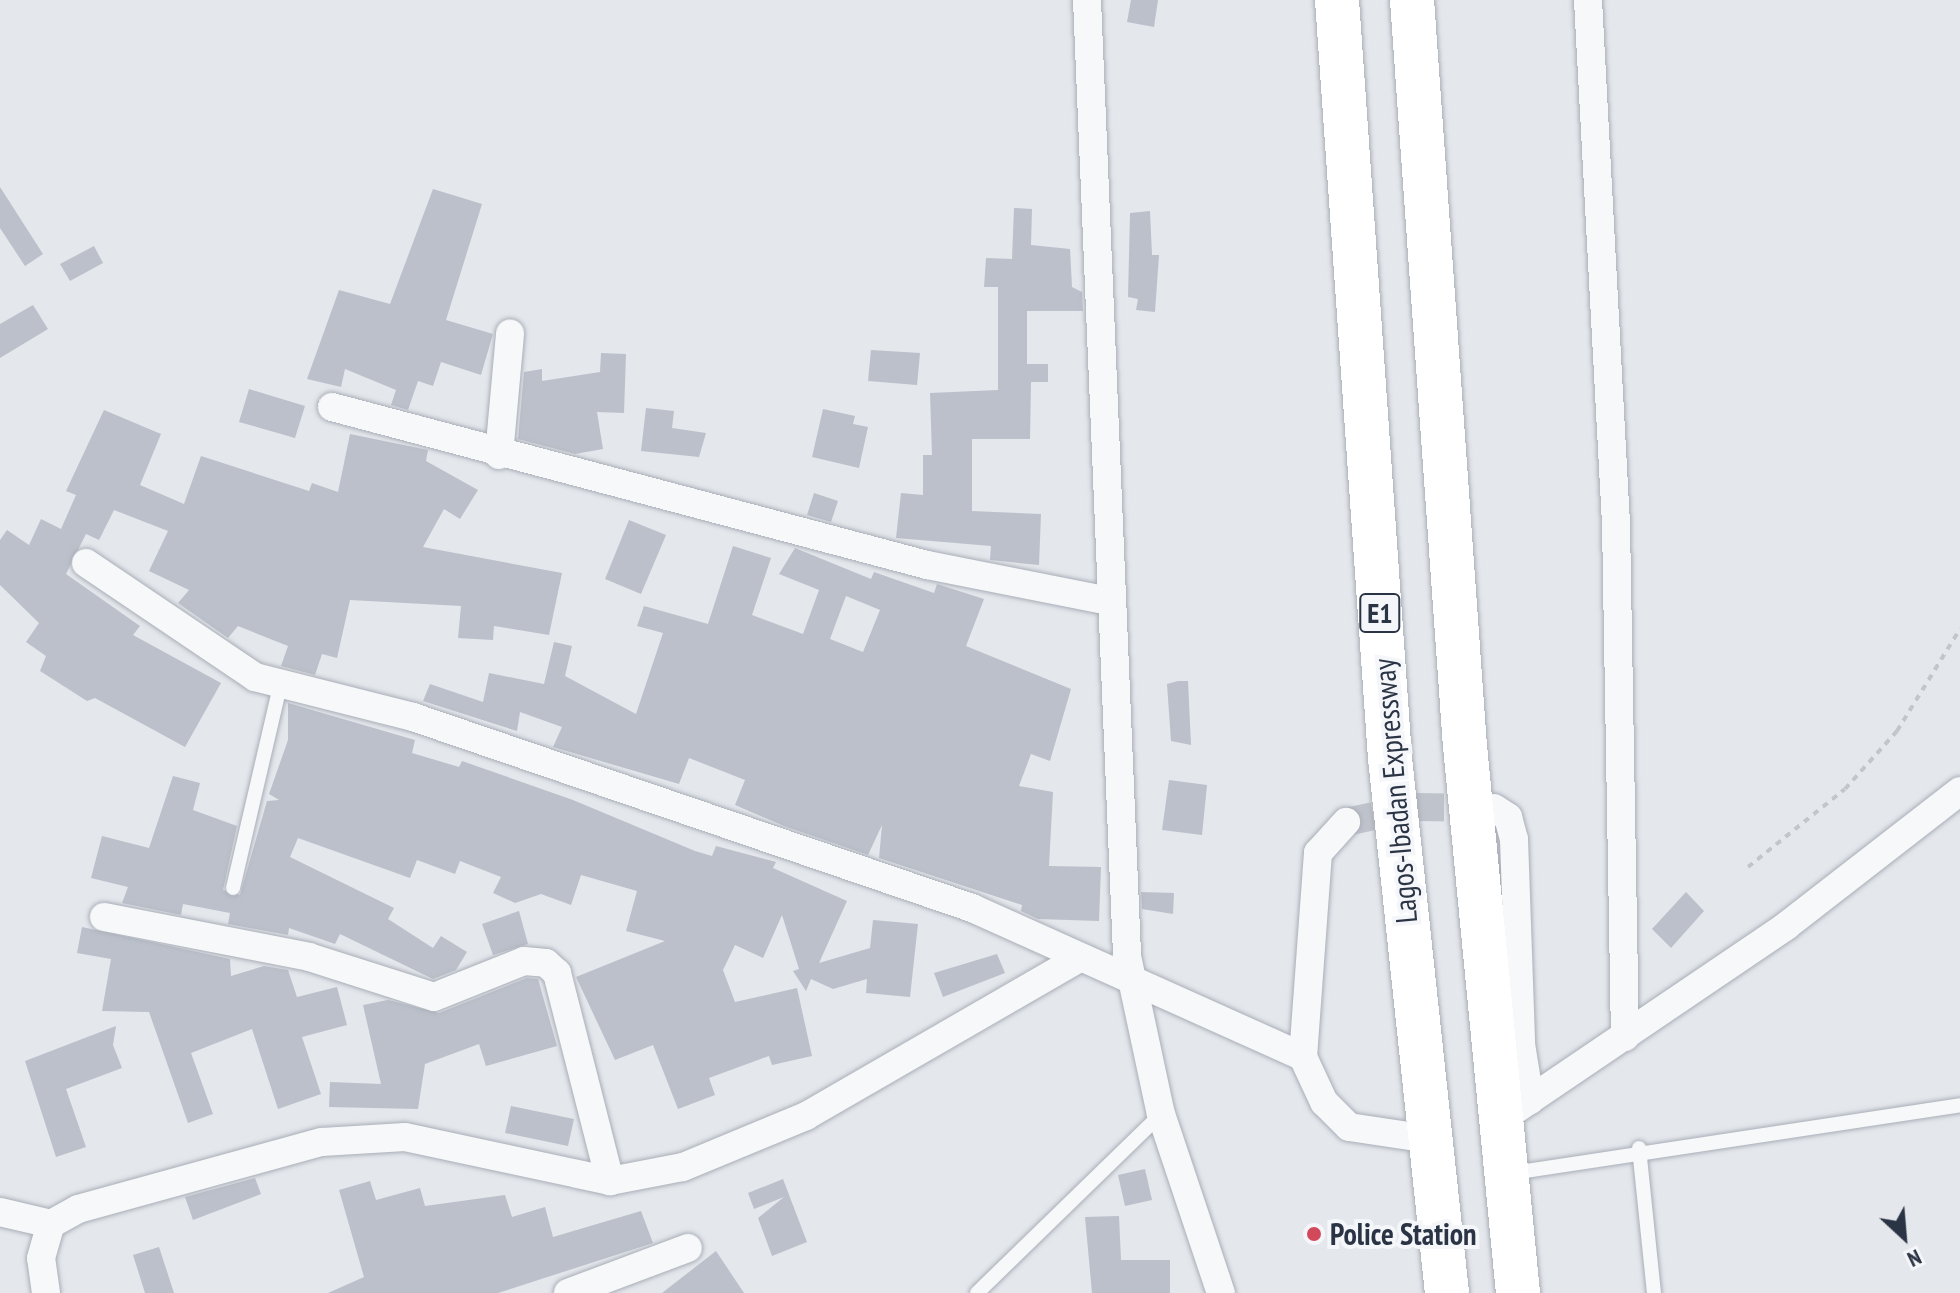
<!DOCTYPE html>
<html>
<head>
<meta charset="utf-8">
<style>
	body { margin:0 }
	#map { position:relative; width:1960px; height:1293px; overflow:hidden; background:#e4e7ec; font-family:"PT Sans Narrow",sans-serif }
	div>[style] { position:absolute }
	.building>* { inset:0; background:#bbc0ca }
	.street-tunnel>* { height:28px; margin-top:-14px; transform-origin:0; background:repeating-linear-gradient(90deg,#bfc3cb 0 28px,transparent 0 42px) }
	.path>* { height:4px; margin-top:-2px; transform-origin:0; background:repeating-linear-gradient(90deg,#c2c5cb 0 6px,transparent 0 12px) }
	.roads { filter:drop-shadow(0 0 2px #a9aeb7) drop-shadow(0 0 2px #a9aeb7) }
	.lane>* { height:14px; margin:-7px; padding:0 7px; transform-origin:7px; border-radius:7px; background:#f7f8fa }
	.street>* { height:28px; margin:-14px; padding:0 14px; transform-origin:14px; border-radius:14px; background:#f7f8fa }
	.highway>* { height:44px; margin:-22px; padding:0 22px; transform-origin:22px; border-radius:22px; background:#fff }
	.dots>* { width:22px; height:22px; translate:-50% -50%; box-sizing:border-box; border:4px solid #f4f6f9; border-radius:50% }
	span { translate:-50% -50%; white-space:nowrap; text-align:center; line-height:1.15; -webkit-text-stroke:8px #f4f6f9; paint-order:stroke }
	.shield-label span { padding:2px 6px; background:#f4f6f9; border:2px solid; border-radius:6px; -webkit-text-stroke-width:0 }
	.shield-label { font-size:28px; color:#2b3445; font-weight:700 }
	.street-label { font-size:30px; color:#2b3445 }
	.poi-label { font-size:30px; color:#2b3445; font-weight:700 }
	.left { translate:0 -50%; text-align:left }
	.north { position:absolute; left:1864px; top:1197px; width:80px; height:80px; -webkit-text-stroke:6px #f4f6f9; paint-order:stroke; rotate:154deg; font-size:22px; font-weight:700; line-height:32px; text-align:center; color:#2b3445 }
	.north::after { content:''; display:block; margin:auto; width:28px; height:36px; background:#2b3445; clip-path:polygon(50% 0,100% 100%,50% 72%,0 100%) }
</style>
</head>
<body>
<div id="map">
	<div class="building">
		<div style="clip-path:polygon(1131px 0,1158px 0,1154px 27px,1127px 22px)"></div>
		<div style="clip-path:polygon(0 187px,43px 254px,25px 266px,0 228px)"></div>
		<div style="clip-path:polygon(433px 189px,482px 204px,446px 320px,493px 334px,481px 375px,441px 362px,433px 386px,418px 381px,408px 410px,391px 405px,396px 390px,345px 369px,341px 387px,307px 379px,339px 290px,390px 304px)"></div>
		<div style="clip-path:polygon(1014px 208px,1032px 209px,1031px 245px,1070px 249px,1072px 287px,1082px 292px,1083px 311px,1027px 311px,1027px 364px,1048px 364px,1048px 382px,1031px 382px,1030px 439px,972px 439px,972px 511px,1041px 514px,1039px 565px,990px 560px,991px 546px,896px 538px,901px 493px,923px 495px,923px 455px,932px 455px,930px 393px,998px 390px,998px 287px,984px 287px,986px 258px,1012px 259px)"></div>
		<div style="clip-path:polygon(1150px 211px,1152px 255px,1159px 255px,1155px 312px,1136px 310px,1138px 299px,1128px 297px,1130px 213px)"></div>
		<div style="clip-path:polygon(94px 246px,103px 263px,70px 281px,60px 264px)"></div>
		<div style="clip-path:polygon(33px 305px,48px 329px,0 358px,0 324px)"></div>
		<div style="clip-path:polygon(871px 350px,920px 353px,917px 385px,868px 381px)"></div>
		<div style="clip-path:polygon(601px 353px,626px 354px,624px 413px,597px 412px,603px 449px,575px 454px,518px 439px,524px 372px,542px 369px,542px 381px,600px 372px)"></div>
		<div style="clip-path:polygon(249px 389px,305px 406px,295px 438px,239px 422px)"></div>
		<div style="clip-path:polygon(646px 408px,674px 411px,672px 428px,706px 433px,699px 457px,641px 451px)"></div>
		<div style="clip-path:polygon(823px 409px,855px 416px,853px 424px,868px 427px,859px 468px,812px 457px)"></div>
		<div style="clip-path:polygon(104px 410px,161px 434px,140px 485px,184px 504px,201px 456px,309px 491px,312px 483px,338px 492px,350px 434px,428px 450px,426px 461px,478px 490px,460px 519px,444px 509px,423px 547px,562px 573px,549px 635px,494px 626px,493px 640px,458px 638px,461px 606px,350px 600px,337px 658px,322px 654px,315px 675px,281px 666px,288px 646px,238px 626px,228px 638px,178px 603px,189px 590px,149px 571px,168px 531px,114px 510px,99px 540px,86px 534px,66px 574px,140px 626px,133px 635px,221px 683px,185px 747px,95px 698px,87px 701px,40px 671px,46px 656px,26px 642px,39px 623px,0 585px,0 540px,7px 530px,29px 545px,41px 519px,61px 529px,76px 495px,66px 491px)"></div>
		<div style="clip-path:polygon(814px 493px,838px 501px,831px 522px,807px 515px)"></div>
		<div style="clip-path:polygon(629px 520px,666px 535px,641px 594px,605px 579px)"></div>
		<div style="clip-path:polygon(evenodd,733px 546px,771px 558px,752px 615px,803px 634px,819px 590px,779px 574px,795px 548px,871px 579px,874px 572px,934px 593px,937px 584px,984px 599px,966px 646px,1071px 689px,1050px 761px,1031px 754px,1019px 786px,1053px 792px,1049px 866px,1101px 867px,1099px 921px,1038px 919px,1021px 911px,1022px 905px,879px 858px,882px 825px,868px 855px,784px 826px,735px 805px,745px 780px,689px 758px,679px 784px,553px 747px,562px 727px,520px 712px,517px 731px,423px 701px,430px 684px,483px 702px,489px 673px,544px 684px,554px 642px,572px 646px,565px 676px,636px 714px,663px 633px,637px 626px,644px 606px,708px 624px,733px 546px,846px 596px,880px 610px,863px 652px,830px 639px,846px 596px)"></div>
		<div style="clip-path:polygon(1178px 681px,1188px 681px,1191px 745px,1171px 741px,1167px 684px)"></div>
		<div style="clip-path:polygon(288px 703px,415px 740px,412px 753px,459px 767px,462px 761px,573px 800px,695px 851px,712px 856px,716px 846px,776px 862px,773px 868px,847px 901px,819px 963px,870px 948px,873px 920px,918px 924px,910px 997px,866px 993px,867px 979px,833px 989px,811px 979px,806px 991px,793px 971px,799px 969px,782px 915px,763px 958px,735px 945px,723px 970px,735px 1002px,797px 988px,812px 1056px,772px 1065px,769px 1056px,709px 1078px,715px 1095px,678px 1109px,653px 1045px,615px 1060px,576px 977px,665px 941px,626px 931px,637px 891px,581px 875px,571px 905px,541px 894px,515px 903px,493px 893px,501px 877px,460px 861px,455px 874px,417px 860px,410px 878px,298px 838px,290px 857px,394px 908px,388px 919px,433px 948px,441px 936px,467px 952px,456px 970px,433px 979px,340px 934px,335px 944px,289px 928px,288px 935px,228px 924px,230px 913px,183px 904px,181px 915px,122px 903px,128px 887px,91px 878px,102px 836px,149px 848px,173px 776px,200px 783px,193px 810px,237px 826px,223px 890px,240px 895px,267px 801px,279px 800px,269px 794px,288px 740px)"></div>
		<div style="clip-path:polygon(1169px 780px,1207px 785px,1202px 835px,1162px 830px)"></div>
		<div style="clip-path:polygon(1141px 892px,1174px 893px,1173px 914px,1142px 909px)"></div>
		<div style="clip-path:polygon(1686px 892px,1704px 911px,1671px 948px,1652px 929px)"></div>
		<div style="clip-path:polygon(519px 911px,528px 944px,493px 955px,482px 924px)"></div>
		<div style="clip-path:polygon(82px 927px,230px 959px,231px 976px,264px 966px,288px 970px,297px 997px,337px 987px,347px 1025px,302px 1037px,321px 1094px,278px 1109px,252px 1029px,191px 1053px,213px 1114px,188px 1123px,149px 1012px,102px 1011px,111px 959px,77px 953px)"></div>
		<div style="clip-path:polygon(997px 954px,1005px 973px,943px 997px,934px 973px)"></div>
		<div style="clip-path:polygon(527px 978px,538px 979px,557px 1046px,486px 1066px,479px 1044px,425px 1064px,418px 1109px,329px 1107px,330px 1082px,381px 1084px,363px 1005px,388px 1000px,439px 1013px)"></div>
		<div style="clip-path:polygon(116px 1026px,113px 1045px,122px 1068px,66px 1089px,86px 1147px,56px 1157px,25px 1061px)"></div>
		<div style="clip-path:polygon(511px 1106px,574px 1119px,568px 1146px,505px 1133px)"></div>
		<div style="clip-path:polygon(1145px 1169px,1152px 1200px,1125px 1206px,1118px 1175px)"></div>
		<div style="clip-path:polygon(255px 1178px,261px 1194px,193px 1220px,185px 1197px)"></div>
		<div style="clip-path:polygon(783px 1179px,807px 1242px,772px 1256px,758px 1218px,784px 1197px,754px 1209px,748px 1193px)"></div>
		<div style="clip-path:polygon(370px 1181px,376px 1200px,420px 1188px,425px 1206px,505px 1195px,512px 1217px,545px 1207px,553px 1237px,641px 1211px,653px 1243px,498px 1293px,328px 1293px,364px 1277px,339px 1190px)"></div>
		<div style="clip-path:polygon(1119px 1216px,1121px 1260px,1170px 1260px,1170px 1293px,1092px 1293px,1085px 1217px)"></div>
		<div style="clip-path:polygon(159px 1247px,174px 1293px,145px 1293px,133px 1255px)"></div>
		<div style="clip-path:polygon(716px 1251px,744px 1293px,662px 1293px)"></div>
	</div>
	<div class="street-tunnel">
		<div style="left:1346px;top:822px;width:72px;rotate:-12.1deg"></div>
		<div style="left:1416px;top:807px;width:69px;rotate:0.8deg"></div>
	</div>
	<div class="path">
		<div style="left:1748px;top:867px;width:124px;rotate:-38.8deg"></div>
		<div style="left:1845px;top:789px;width:78px;rotate:-48.1deg"></div>
		<div style="left:1897px;top:731px;width:120px;rotate:-58.3deg"></div>
	</div>
	<div class="roads">
		<div class="lane">
			<div style="left:233px;top:888px;width:207px;rotate:-76.9deg"></div>
			<div style="left:1639px;top:1148px;width:146px;rotate:84.1deg"></div>
			<div style="left:1512px;top:1173px;width:453px;rotate:-8.6deg"></div>
			<div style="left:977px;top:1293px;width:257px;rotate:-44.2deg"></div>
		</div>
		<div class="street">
			<div style="left:1087px;top:0;width:957px;rotate:87.6deg"></div>
			<div style="left:1127px;top:956px;width:162px;rotate:77.9deg"></div>
			<div style="left:1161px;top:1114px;width:189px;rotate:71.5deg"></div>
			<div style="left:1588px;top:0;width:524px;rotate:86.94deg"></div>
			<div style="left:1616px;top:523px;width:514px;rotate:89deg"></div>
			<div style="left:332px;top:407px;width:616px;rotate:14.87deg"></div>
			<div style="left:927px;top:565px;width:186px;rotate:11.2deg"></div>
			<div style="left:499px;top:455px;width:122px;rotate:-84.8deg"></div>
			<div style="left:86px;top:563px;width:204px;rotate:34deg"></div>
			<div style="left:255px;top:677px;width:163px;rotate:14.2deg"></div>
			<div style="left:413px;top:717px;width:591px;rotate:18.86deg"></div>
			<div style="left:972px;top:908px;width:363px;rotate:24.2deg"></div>
			<div style="left:1303px;top:1057px;width:50px;rotate:65deg"></div>
			<div style="left:1324px;top:1102px;width:35px;rotate:45deg"></div>
			<div style="left:1349px;top:1127px;width:81px;rotate:8.5deg"></div>
			<div style="left:1494px;top:808px;width:17px;rotate:33deg"></div>
			<div style="left:1508px;top:817px;width:23px;rotate:75deg"></div>
			<div style="left:1514px;top:839px;width:205px;rotate:88deg"></div>
			<div style="left:1521px;top:1044px;width:57px;rotate:80.9deg"></div>
			<div style="left:104px;top:917px;width:209px;rotate:11deg"></div>
			<div style="left:309px;top:957px;width:131px;rotate:17.7deg"></div>
			<div style="left:434px;top:997px;width:97px;rotate:-21.8deg"></div>
			<div style="left:524px;top:961px;width:22px;rotate:5deg"></div>
			<div style="left:546px;top:963px;width:15px;rotate:42deg"></div>
			<div style="left:557px;top:973px;width:215px;rotate:75.7deg"></div>
			<div style="left:1303px;top:1057px;width:205px;rotate:-85.8deg"></div>
			<div style="left:1318px;top:853px;width:42px;rotate:-47.9deg"></div>
			<div style="left:1500px;top:1120px;width:346px;rotate:-34.1deg"></div>
			<div style="left:1786px;top:926px;width:220px;rotate:-37.8deg"></div>
			<div style="left:0;top:1212px;width:52px;rotate:13.2deg"></div>
			<div style="left:46px;top:1293px;width:35px;rotate:-98deg"></div>
			<div style="left:41px;top:1258px;width:35px;rotate:-74deg"></div>
			<div style="left:51px;top:1224px;width:31px;rotate:-29deg"></div>
			<div style="left:78px;top:1209px;width:253px;rotate:-15.4deg"></div>
			<div style="left:322px;top:1142px;width:83px;rotate:-3.4deg"></div>
			<div style="left:405px;top:1137px;width:210px;rotate:12.1deg"></div>
			<div style="left:610px;top:1181px;width:74px;rotate:-10.9deg"></div>
			<div style="left:683px;top:1167px;width:133px;rotate:-22.5deg"></div>
			<div style="left:806px;top:1116px;width:312px;rotate:-30deg"></div>
			<div style="left:568px;top:1293px;width:128px;rotate:-20.6deg"></div>
		</div>
		<div class="highway">
			<div style="left:1337px;top:0;width:760px;rotate:86deg"></div>
			<div style="left:1390px;top:758px;width:538px;rotate:83.92deg"></div>
			<div style="left:1412px;top:0;width:748px;rotate:85.94deg"></div>
			<div style="left:1465px;top:746px;width:550px;rotate:84.47deg"></div>
		</div>
	</div>
	<div class="dots">
		<div style="left:1314px;top:1234px;background:#d1495b"></div>
	</div>
	<div class="shield-label">
		<span style="left:1380px;top:613px">E1</span>
	</div>
	<div class="street-label">
		<span style="left:1395px;top:791px;rotate:-95deg">Lagos-Ibadan Expressway</span>
	</div>
	<div class="poi-label">
		<span class="left" style="left:1330px;top:1234px">Police Station</span>
	</div>
	<div class="north">N</div>
</div>
</body>
</html>
